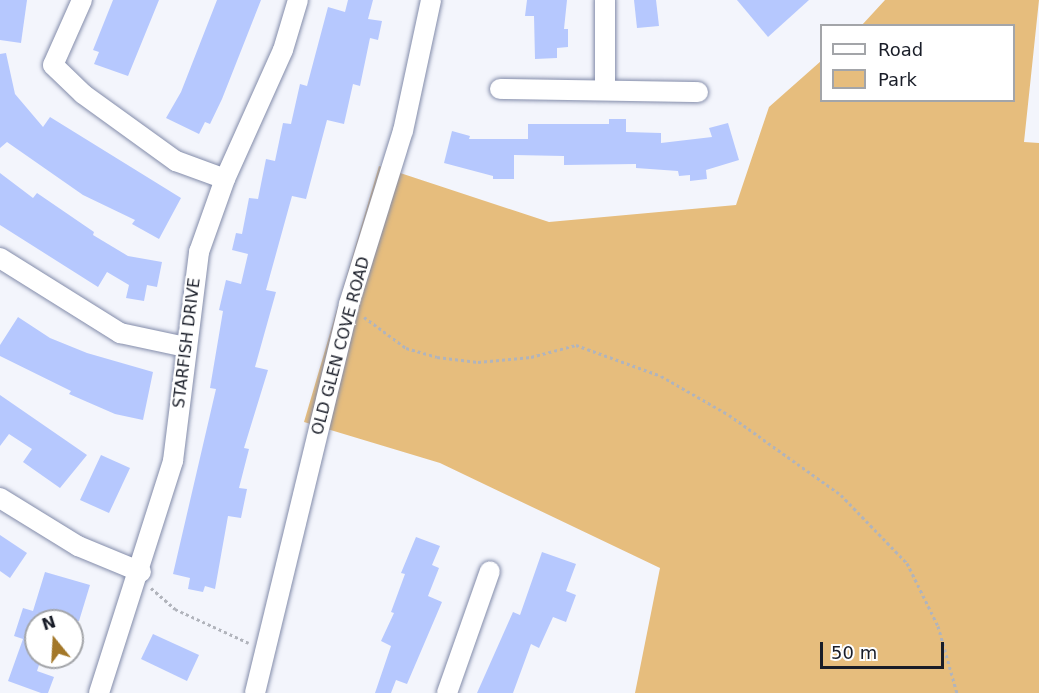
<!DOCTYPE html>
<html>
<head>
<meta charset="utf-8">
<style>
	body { margin:0 }
	#map { position:relative; width:1039px; height:693px; overflow:hidden; background:#f3f5fc; font-family:"DejaVu Sans",sans-serif }
	div>[style] { position:absolute }
	.green>* { inset:0; background:#e6bd7d }
	.building>* { inset:0; background:#b6c8fe }
	.path>* { height:3px; margin-top:-1.5px; transform-origin:0; background:repeating-linear-gradient(90deg,#b1b4bc 0 3px,transparent 0 6px) }
	.roads { filter:drop-shadow(0 0 2px #838caa) drop-shadow(0 0 2px #838caa) }
	.minor>* { height:20px; margin:-10px; padding:0 10px; transform-origin:10px; border-radius:10px; background:#fff }
	span { translate:-50% -50%; white-space:nowrap; text-align:center; line-height:1.15; -webkit-text-stroke:4.5px #fff; paint-order:stroke }
	.street-label { font-size:16px; color:#191d28 }
	.legend { position:absolute; left:820px; top:24px; width:195px; height:78px; box-sizing:border-box; background:#fff; border:2px solid #a3a5a9; margin:0; padding:8px 10px; list-style:none; font-size:18px; color:#191d28 }
	.legend li { display:flex; align-items:center; gap:12px; height:30px }
	.legend b { width:30px; border:2px solid #a3a5a9 }
	.north { position:absolute; left:24px; top:609px; width:60px; height:60px; box-sizing:border-box; background:#fff; border:2px solid #a3a5a9; border-radius:50%; rotate:342deg; font-size:16px; font-weight:700; line-height:24px; text-align:center; color:#191d28 }
	.north::after { content:''; display:block; margin:auto; width:21px; height:27px; background:#a37728; clip-path:polygon(50% 0,100% 100%,50% 72%,0 100%) }
	.scale { position:absolute; left:820px; top:642px; width:124px; height:27px; box-sizing:border-box; border:3px solid #191d28; border-top:0; padding-left:8px; font-size:18px; line-height:21px; white-space:nowrap; color:#191d28; -webkit-text-stroke:4px #fff; paint-order:stroke }
</style>
</head>
<body>
<div id="map">
	<div class="green">
		<div style="clip-path:polygon(885px 0,1039px 0,1024px 142px,1039px 143px,1039px 693px,635px 693px,660px 568px,440px 463px,304px 422px,379px 166px,549px 222px,736px 205px,769px 107px,821px 61px,822px 100px,1014px 100px,1014px 26px,862px 25px)"></div>
	</div>
	<div class="building">
		<div style="clip-path:polygon(0 0,27px 0,21px 43px,0 40px)"></div>
		<div style="clip-path:polygon(113px 0,159px 0,128px 76px,94px 64px,99px 52px,93px 50px)"></div>
		<div style="clip-path:polygon(217px 0,261px 0,222px 99px,210px 124px,205px 122px,199px 134px,166px 118px,181px 92px)"></div>
		<div style="clip-path:polygon(348px 0,373px 0,368px 19px,382px 21px,378px 40px,370px 38px,360px 86px,353px 84px,344px 124px,327px 120px,306px 199px,292px 196px,266px 290px,276px 292px,255px 367px,268px 370px,244px 448px,249px 449px,239px 488px,247px 489px,241px 518px,228px 516px,215px 589px,205px 586px,203px 592px,188px 589px,190px 578px,173px 574px,216px 389px,210px 388px,223px 311px,219px 310px,226px 280px,241px 284px,248px 254px,232px 250px,236px 233px,242px 234px,249px 198px,258px 199px,266px 159px,275px 161px,283px 123px,291px 124px,300px 84px,307px 86px,328px 7px,345px 12px)"></div>
		<div style="clip-path:polygon(527px 0,567px 0,564px 29px,568px 29px,568px 47px,557px 48px,557px 58px,535px 59px,534px 16px,525px 16px)"></div>
		<div style="clip-path:polygon(634px 0,656px 0,659px 26px,637px 28px)"></div>
		<div style="clip-path:polygon(737px 0,809px 0,768px 37px)"></div>
		<div style="clip-path:polygon(6px 53px,15px 94px,43px 127px,50px 117px,181px 198px,159px 239px,132px 224px,135px 220px,83px 195px,7px 142px,0 148px,0 54px)"></div>
		<div style="clip-path:polygon(609px 119px,626px 119px,626px 132px,661px 133px,661px 143px,712px 137px,709px 128px,728px 123px,739px 160px,706px 170px,707px 179px,690px 181px,690px 175px,679px 176px,678px 171px,636px 168px,636px 164px,564px 165px,564px 156px,514px 155px,514px 179px,493px 179px,493px 176px,444px 163px,452px 131px,470px 136px,469px 139px,528px 139px,528px 124px,609px 124px)"></div>
		<div style="clip-path:polygon(0 173px,33px 198px,37px 193px,94px 232px,93px 235px,128px 256px,162px 262px,157px 287px,147px 285px,144px 301px,126px 298px,129px 285px,107px 272px,98px 287px,0 225px)"></div>
		<div style="clip-path:polygon(18px 317px,50px 338px,87px 353px,153px 372px,143px 420px,115px 414px,69px 394px,71px 391px,0 356px,0 345px)"></div>
		<div style="clip-path:polygon(0 395px,87px 455px,60px 488px,23px 462px,32px 449px,9px 434px,0 446px)"></div>
		<div style="clip-path:polygon(101px 455px,130px 468px,109px 513px,80px 500px)"></div>
		<div style="clip-path:polygon(0 535px,27px 553px,10px 578px,0 571px)"></div>
		<div style="clip-path:polygon(416px 537px,440px 546px,432px 565px,439px 568px,428px 596px,442px 602px,407px 684px,396px 680px,391px 693px,375px 693px,391px 646px,381px 641px,394px 613px,391px 612px,405px 574px,401px 573px)"></div>
		<div style="clip-path:polygon(542px 552px,576px 564px,566px 591px,576px 595px,566px 622px,553px 617px,539px 648px,531px 644px,513px 693px,477px 693px,513px 612px,520px 615px)"></div>
		<div style="clip-path:polygon(45px 572px,90px 585px,79px 621px,36px 621px,36px 660px,40px 662px,37px 671px,54px 677px,48px 693px,41px 693px,8px 681px,23px 639px,14px 636px,23px 608px,33px 611px)"></div>
		<div style="clip-path:polygon(153px 634px,199px 655px,187px 681px,141px 659px)"></div>
	</div>
	<div class="path">
		<div style="left:364px;top:317px;width:52px;rotate:36.4deg"></div>
		<div style="left:406px;top:348px;width:32px;rotate:16deg"></div>
		<div style="left:437px;top:357px;width:41px;rotate:7deg"></div>
		<div style="left:478px;top:362px;width:53px;rotate:-5.4deg"></div>
		<div style="left:531px;top:357px;width:47px;rotate:-14.9deg"></div>
		<div style="left:576px;top:345px;width:90px;rotate:20deg"></div>
		<div style="left:661px;top:376px;width:78px;rotate:29.8deg"></div>
		<div style="left:729px;top:415px;width:138px;rotate:35.5deg"></div>
		<div style="left:841px;top:495px;width:95px;rotate:45.9deg"></div>
		<div style="left:907px;top:563px;width:70px;rotate:63.8deg"></div>
		<div style="left:938px;top:626px;width:70px;rotate:74.2deg"></div>
		<div style="left:151px;top:588px;width:32px;rotate:41deg"></div>
		<div style="left:175px;top:609px;width:81px;rotate:24.7deg"></div>
	</div>
	<div class="roads">
		<div class="minor">
			<div style="left:82px;top:0;width:71px;rotate:114deg"></div>
			<div style="left:53px;top:65px;width:42px;rotate:44deg"></div>
			<div style="left:83px;top:94px;width:115px;rotate:35.8deg"></div>
			<div style="left:176px;top:161px;width:52px;rotate:20.2deg"></div>
			<div style="left:605px;top:0;width:90px;rotate:90deg"></div>
			<div style="left:500px;top:89px;width:198px;rotate:0.9deg"></div>
			<div style="left:0;top:258px;width:142px;rotate:32deg"></div>
			<div style="left:120px;top:333px;width:67px;rotate:12deg"></div>
			<div style="left:0;top:498px;width:92px;rotate:31.6deg"></div>
			<div style="left:78px;top:546px;width:68px;rotate:22.4deg"></div>
			<div style="left:99px;top:693px;width:244px;rotate:-72.3deg"></div>
			<div style="left:173px;top:461px;width:211px;rotate:-82.9deg"></div>
			<div style="left:199px;top:252px;width:77px;rotate:-70.4deg"></div>
			<div style="left:225px;top:179px;width:141px;rotate:-65.8deg"></div>
			<div style="left:283px;top:50px;width:52px;rotate:-73.3deg"></div>
			<div style="left:255px;top:693px;width:400px;rotate:-76.4deg"></div>
			<div style="left:349px;top:304px;width:181px;rotate:-72.7deg"></div>
			<div style="left:403px;top:131px;width:134px;rotate:-77.9deg"></div>
			<div style="left:447px;top:693px;width:129px;rotate:-70.6deg"></div>
		</div>
	</div>
	<div class="street-label">
		<span style="left:187px;top:343px;rotate:-83deg">STARFISH DRIVE</span>
		<span style="left:341px;top:346px;rotate:-75deg">OLD GLEN COVE ROAD</span>
	</div>
	<ul class="legend">
	<li><b style="height:8px;background:#fff"></b>Road</li>
	<li><b style="height:16px;background:#e6bd7d"></b>Park</li>
	</ul>
	<div class="north">N</div>
	<div class="scale">50 m</div>
</div>
</body>
</html>
